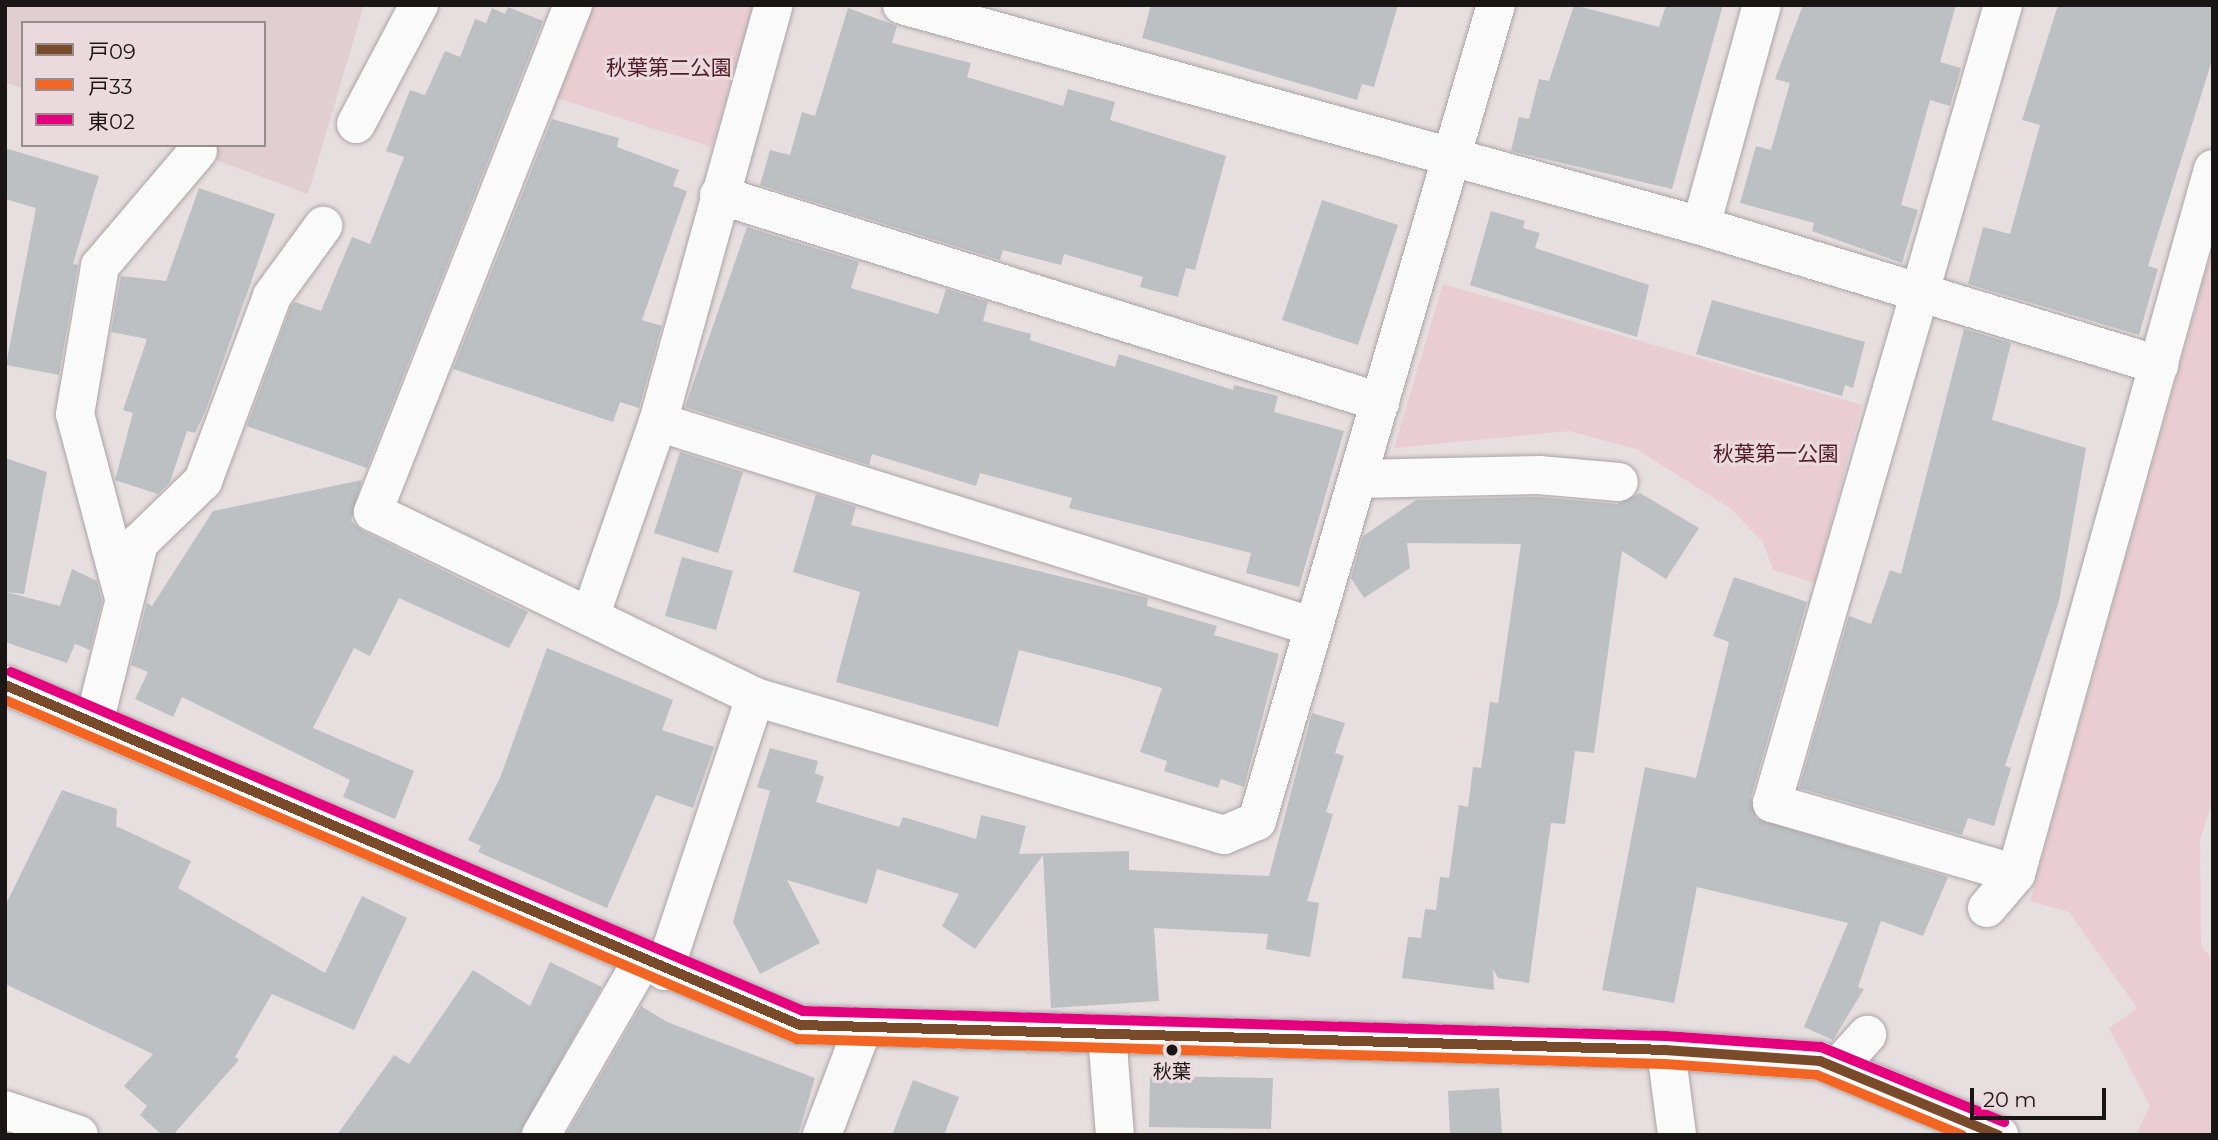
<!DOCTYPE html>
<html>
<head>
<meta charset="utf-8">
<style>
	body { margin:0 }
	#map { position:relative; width:2218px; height:1140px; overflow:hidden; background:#e7dee0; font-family:Montserrat,"Noto Sans JP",sans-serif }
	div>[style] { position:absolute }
	.built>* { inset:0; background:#e0ced1 }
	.green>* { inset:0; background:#e9cdd2 }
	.building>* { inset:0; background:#bcc0c2 }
	.roads { filter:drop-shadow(0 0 2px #aba4a6) drop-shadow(0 0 2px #aba4a6) }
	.minor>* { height:38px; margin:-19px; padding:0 19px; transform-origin:19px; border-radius:19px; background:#fbfafa }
	.bus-1>* { height:10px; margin:-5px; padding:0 5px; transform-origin:5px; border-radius:5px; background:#7a4b2a }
	.bus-2>* { height:10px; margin:-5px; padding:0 5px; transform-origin:5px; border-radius:5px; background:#f26522 }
	.bus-3>* { height:10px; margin:-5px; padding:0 5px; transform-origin:5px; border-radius:5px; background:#e5007d }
	.dots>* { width:19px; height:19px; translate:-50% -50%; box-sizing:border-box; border:4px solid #ebdadd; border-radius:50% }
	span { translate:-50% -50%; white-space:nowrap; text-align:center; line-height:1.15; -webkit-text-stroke:6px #ebdadd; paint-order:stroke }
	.bus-label { font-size:19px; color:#1b1616 }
	.park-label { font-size:21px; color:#511c29 }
	.frame { position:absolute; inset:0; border:7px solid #1b1616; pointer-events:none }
	.legend { position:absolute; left:21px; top:21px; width:245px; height:126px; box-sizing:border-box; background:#ebdadd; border:2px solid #988c8d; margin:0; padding:9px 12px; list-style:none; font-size:21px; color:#1b1616 }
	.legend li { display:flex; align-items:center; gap:14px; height:35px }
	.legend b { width:35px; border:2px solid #988c8d }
	.scale { position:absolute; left:1970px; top:1088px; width:136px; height:32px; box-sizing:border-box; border:4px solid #1b1616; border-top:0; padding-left:9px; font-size:21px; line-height:24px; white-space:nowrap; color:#1b1616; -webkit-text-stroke:5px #ebdadd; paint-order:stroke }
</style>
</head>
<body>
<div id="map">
	<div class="built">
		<div style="clip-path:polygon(5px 5px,364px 5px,308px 194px,175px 145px,264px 145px,264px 23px,23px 23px,23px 89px,5px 82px)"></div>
	</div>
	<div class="green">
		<div style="clip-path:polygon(591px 5px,754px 5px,712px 147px,557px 98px)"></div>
		<div style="clip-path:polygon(2213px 246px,2213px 798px,2200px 840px,2201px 946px,2213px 960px,2213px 1135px,2136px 1135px,2150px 1106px,2109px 1028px,2137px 1008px,2069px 912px,2030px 901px)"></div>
		<div style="clip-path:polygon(1443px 284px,1862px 405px,1815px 583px,1773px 570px,1763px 542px,1730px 508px,1636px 449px,1569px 431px,1394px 448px)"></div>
	</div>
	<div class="building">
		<div style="clip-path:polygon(1151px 5px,1398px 5px,1374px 87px,1362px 84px,1357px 100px,1142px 38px)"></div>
		<div style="clip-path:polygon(1574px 5px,1659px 27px,1666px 5px,1723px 5px,1672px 189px,1511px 151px,1519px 117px,1529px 119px,1539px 79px,1549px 81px)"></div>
		<div style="clip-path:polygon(1803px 5px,1956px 5px,1940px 62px,1961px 68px,1950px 106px,1930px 100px,1901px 205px,1918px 210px,1902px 263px,1812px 231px,1814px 223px,1740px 203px,1756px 146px,1771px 150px,1790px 83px,1775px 79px)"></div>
		<div style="clip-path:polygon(2058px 5px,2213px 5px,2213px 57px,2148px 266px,2158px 269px,2139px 335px,1968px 284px,1983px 227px,2010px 234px,2040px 125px,2022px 120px)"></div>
		<div style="clip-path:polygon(508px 7px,543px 21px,367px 468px,247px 426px,291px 306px,295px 302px,321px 311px,352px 237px,370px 244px,404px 157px,386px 151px,410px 90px,425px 95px,445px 51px,460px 57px,475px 19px,486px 23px,492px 8px,505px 14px)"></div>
		<div style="clip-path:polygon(848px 8px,897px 26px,892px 43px,971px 63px,967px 77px,1063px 106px,1068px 89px,1115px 102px,1110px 120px,1226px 156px,1195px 270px,1186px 268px,1178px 297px,1140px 287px,1143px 277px,1064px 254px,1061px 265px,1003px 250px,1000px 260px,760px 185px,770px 150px,790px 155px,802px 112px,815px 116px)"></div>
		<div style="clip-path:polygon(552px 119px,619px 138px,617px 147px,679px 170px,673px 186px,687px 191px,642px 320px,662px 326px,639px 408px,620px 402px,613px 422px,453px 369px)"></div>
		<div style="clip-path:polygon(5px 148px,99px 176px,73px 264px,78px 265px,59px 375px,6px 365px,36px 208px,5px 199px)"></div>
		<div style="clip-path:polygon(199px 188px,275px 214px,205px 412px,195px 433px,187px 431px,170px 482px,158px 494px,115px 480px,133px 413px,123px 410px,147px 339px,111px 332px,121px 276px,166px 281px)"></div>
		<div style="clip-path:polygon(1322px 200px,1398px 225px,1358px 345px,1282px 320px)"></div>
		<div style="clip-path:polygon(1491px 211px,1525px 221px,1523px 228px,1540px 233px,1535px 248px,1649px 285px,1637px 337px,1470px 285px)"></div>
		<div style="clip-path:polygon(747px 227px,859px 262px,851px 288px,938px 314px,946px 289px,988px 302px,983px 321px,1031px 334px,1030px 340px,1115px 367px,1119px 354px,1233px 390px,1234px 385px,1278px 396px,1274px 412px,1344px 431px,1299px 587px,1246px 573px,1251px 553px,1069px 508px,1072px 498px,980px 473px,976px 486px,872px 454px,869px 465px,685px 407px)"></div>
		<div style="clip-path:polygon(1712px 300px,1865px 342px,1853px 388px,1845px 385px,1842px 396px,1696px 354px)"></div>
		<div style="clip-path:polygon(1964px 329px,2011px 343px,1992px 420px,2086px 448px,2059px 601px,2005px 766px,2011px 768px,1994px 826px,1968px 818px,1962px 835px,1799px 788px,1849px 616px,1871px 624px,1890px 570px,1901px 574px)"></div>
		<div style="clip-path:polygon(680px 452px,743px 472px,718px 553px,654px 533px)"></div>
		<div style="clip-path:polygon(5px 458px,47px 472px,24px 594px,6px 592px,60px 606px,72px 569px,97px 581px,102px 601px,90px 650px,75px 644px,67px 663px,5px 642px)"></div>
		<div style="clip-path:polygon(362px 480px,351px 521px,363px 531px,528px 612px,509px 648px,399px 598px,370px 656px,354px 648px,313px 728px,414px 771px,395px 819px,343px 797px,350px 780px,182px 697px,173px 717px,135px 699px,148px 672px,131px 665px,147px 603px,152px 606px,213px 511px)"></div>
		<div style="clip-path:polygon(1640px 493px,1699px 528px,1666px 579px,1622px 551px,1594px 753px,1575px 751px,1565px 824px,1551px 823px,1529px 983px,1498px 978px,1493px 969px,1494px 990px,1402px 978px,1408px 937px,1421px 938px,1425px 909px,1436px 910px,1440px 877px,1449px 878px,1459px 805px,1468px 807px,1473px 767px,1481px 768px,1490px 702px,1498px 703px,1521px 544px,1407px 543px,1410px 568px,1364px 598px,1351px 578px,1363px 536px,1416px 500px,1538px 497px,1617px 504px)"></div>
		<div style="clip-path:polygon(816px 494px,856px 507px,851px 525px,1148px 598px,1147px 606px,1217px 626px,1214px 635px,1279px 654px,1244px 787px,1221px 779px,1218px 788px,1164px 771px,1167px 761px,1140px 752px,1162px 688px,1118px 675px,1019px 650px,998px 727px,836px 682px,860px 592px,793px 572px)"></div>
		<div style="clip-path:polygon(682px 557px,733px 571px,716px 630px,665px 616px)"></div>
		<div style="clip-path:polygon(1734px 577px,1807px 602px,1751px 797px,1756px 818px,1948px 877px,1923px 936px,1881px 921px,1858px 987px,1864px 989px,1833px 1040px,1804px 1027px,1848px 923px,1697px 887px,1674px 1003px,1602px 990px,1645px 767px,1696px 778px,1729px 642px,1713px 636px)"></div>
		<div style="clip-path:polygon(547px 648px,673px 700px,662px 730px,714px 747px,693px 808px,656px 795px,607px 908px,478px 852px,481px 846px,468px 840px,500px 778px)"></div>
		<div style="clip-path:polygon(1312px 713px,1345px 723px,1335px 753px,1344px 756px,1326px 812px,1333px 814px,1307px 901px,1319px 903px,1310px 957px,1266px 949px,1268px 934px,1154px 928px,1159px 1001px,1051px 1008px,1043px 855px,975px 949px,942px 926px,959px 894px,877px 869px,867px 904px,787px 880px,820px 943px,760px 974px,733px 922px,770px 791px,757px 787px,770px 748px,818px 761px,815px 773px,824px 777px,816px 802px,899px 827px,903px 817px,976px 839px,981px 815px,1026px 826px,1019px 854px,1129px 851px,1129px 870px,1269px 876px)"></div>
		<div style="clip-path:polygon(62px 790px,117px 809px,116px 826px,191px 861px,178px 888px,325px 973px,362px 896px,407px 918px,354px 1030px,272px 994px,235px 1057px,239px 1060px,173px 1135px,162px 1135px,140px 1115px,147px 1106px,124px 1086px,153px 1054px,5px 984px,5px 906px)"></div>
		<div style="clip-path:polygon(550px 962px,602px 987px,519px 1135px,337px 1135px,394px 1055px,409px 1064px,473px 970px,530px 1006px)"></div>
		<div style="clip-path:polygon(641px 1006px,667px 1022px,815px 1078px,798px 1135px,566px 1135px)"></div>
		<div style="clip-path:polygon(1150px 1076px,1273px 1078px,1271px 1129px,1149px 1127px)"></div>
		<div style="clip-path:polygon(913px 1080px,959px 1097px,944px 1135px,892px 1135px)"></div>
		<div style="clip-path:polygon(1499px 1088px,1502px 1135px,1450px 1135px,1448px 1091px)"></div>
	</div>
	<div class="roads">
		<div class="minor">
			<div style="left:573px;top:5px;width:545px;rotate:111.53deg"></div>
			<div style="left:373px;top:512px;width:424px;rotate:25.8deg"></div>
			<div style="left:902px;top:5px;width:829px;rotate:15.46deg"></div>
			<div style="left:1701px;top:226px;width:479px;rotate:16.9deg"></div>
			<div style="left:2003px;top:5px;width:831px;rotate:106.14deg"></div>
			<div style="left:1772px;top:803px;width:254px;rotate:16.2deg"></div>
			<div style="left:356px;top:124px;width:135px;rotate:-62.1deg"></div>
			<div style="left:719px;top:195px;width:693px;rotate:17.39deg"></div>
			<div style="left:1701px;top:226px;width:229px;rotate:-74.6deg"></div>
			<div style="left:658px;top:422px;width:687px;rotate:17.35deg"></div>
			<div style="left:1358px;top:479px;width:181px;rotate:-1.3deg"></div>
			<div style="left:1539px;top:475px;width:80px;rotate:5deg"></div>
			<div style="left:124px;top:598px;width:190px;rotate:-104.9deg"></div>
			<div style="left:75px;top:414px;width:150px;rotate:-80.4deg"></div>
			<div style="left:100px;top:266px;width:151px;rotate:-49.6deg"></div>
			<div style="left:590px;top:617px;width:207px;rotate:-70.8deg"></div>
			<div style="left:658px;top:422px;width:433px;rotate:-74.5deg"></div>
			<div style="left:5px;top:685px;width:865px;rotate:23.16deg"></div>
			<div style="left:800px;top:1025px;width:866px;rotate:1.65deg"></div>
			<div style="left:1666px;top:1050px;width:154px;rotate:4.1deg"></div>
			<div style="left:1820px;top:1061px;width:194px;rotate:22.5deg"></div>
			<div style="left:94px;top:723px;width:186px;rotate:-76deg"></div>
			<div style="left:139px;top:543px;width:89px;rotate:-44.1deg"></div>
			<div style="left:203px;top:481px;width:197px;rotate:-69.5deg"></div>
			<div style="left:272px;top:296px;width:87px;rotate:-53.9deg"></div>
			<div style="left:1987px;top:908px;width:45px;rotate:-49.5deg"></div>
			<div style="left:2016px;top:874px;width:732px;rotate:-74.39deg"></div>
			<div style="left:664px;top:971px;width:289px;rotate:-71.6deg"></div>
			<div style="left:755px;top:697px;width:489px;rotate:16.4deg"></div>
			<div style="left:1224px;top:835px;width:36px;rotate:-23deg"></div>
			<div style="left:1257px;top:821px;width:850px;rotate:-73.68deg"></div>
			<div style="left:1107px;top:1034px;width:101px;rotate:85.5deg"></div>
			<div style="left:1666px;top:1050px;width:86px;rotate:82.6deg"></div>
			<div style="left:1837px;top:1068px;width:45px;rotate:-47.7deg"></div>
			<div style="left:5px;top:1110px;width:78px;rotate:18.7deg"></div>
			<div style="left:541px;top:1135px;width:201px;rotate:-59.9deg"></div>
			<div style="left:822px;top:1135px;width:116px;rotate:-69.2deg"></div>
		</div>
	</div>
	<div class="bus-1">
		<div style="left:5px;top:685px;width:865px;rotate:23.16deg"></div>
		<div style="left:800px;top:1025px;width:866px;rotate:1.65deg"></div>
		<div style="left:1666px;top:1050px;width:154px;rotate:4.1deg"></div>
		<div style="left:1820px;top:1061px;width:193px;rotate:22.6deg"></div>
	</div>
	<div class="bus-2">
		<div style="left:5px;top:700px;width:862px;rotate:23.17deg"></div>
		<div style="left:797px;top:1039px;width:868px;rotate:1.65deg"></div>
		<div style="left:1665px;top:1064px;width:152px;rotate:4.1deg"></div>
		<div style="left:1817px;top:1075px;width:157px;rotate:22.5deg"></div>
	</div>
	<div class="bus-3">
		<div style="left:11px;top:672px;width:862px;rotate:23.17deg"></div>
		<div style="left:803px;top:1011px;width:863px;rotate:1.66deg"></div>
		<div style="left:1666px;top:1036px;width:155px;rotate:4.1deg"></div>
		<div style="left:1821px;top:1047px;width:198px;rotate:22.3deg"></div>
	</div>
	<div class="dots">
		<div style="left:1172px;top:1050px;background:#1b1616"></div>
	</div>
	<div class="bus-label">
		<span style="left:1172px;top:1072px">秋葉</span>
	</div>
	<div class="park-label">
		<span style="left:669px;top:68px">秋葉第二公園</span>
		<span style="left:1776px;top:454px">秋葉第一公園</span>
	</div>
	<div class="frame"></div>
	<ul class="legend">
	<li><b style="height:9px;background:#7a4b2a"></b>戸09</li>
	<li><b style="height:9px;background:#f26522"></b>戸33</li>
	<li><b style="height:9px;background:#e5007d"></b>東02</li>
	</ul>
	<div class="scale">20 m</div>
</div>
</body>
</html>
